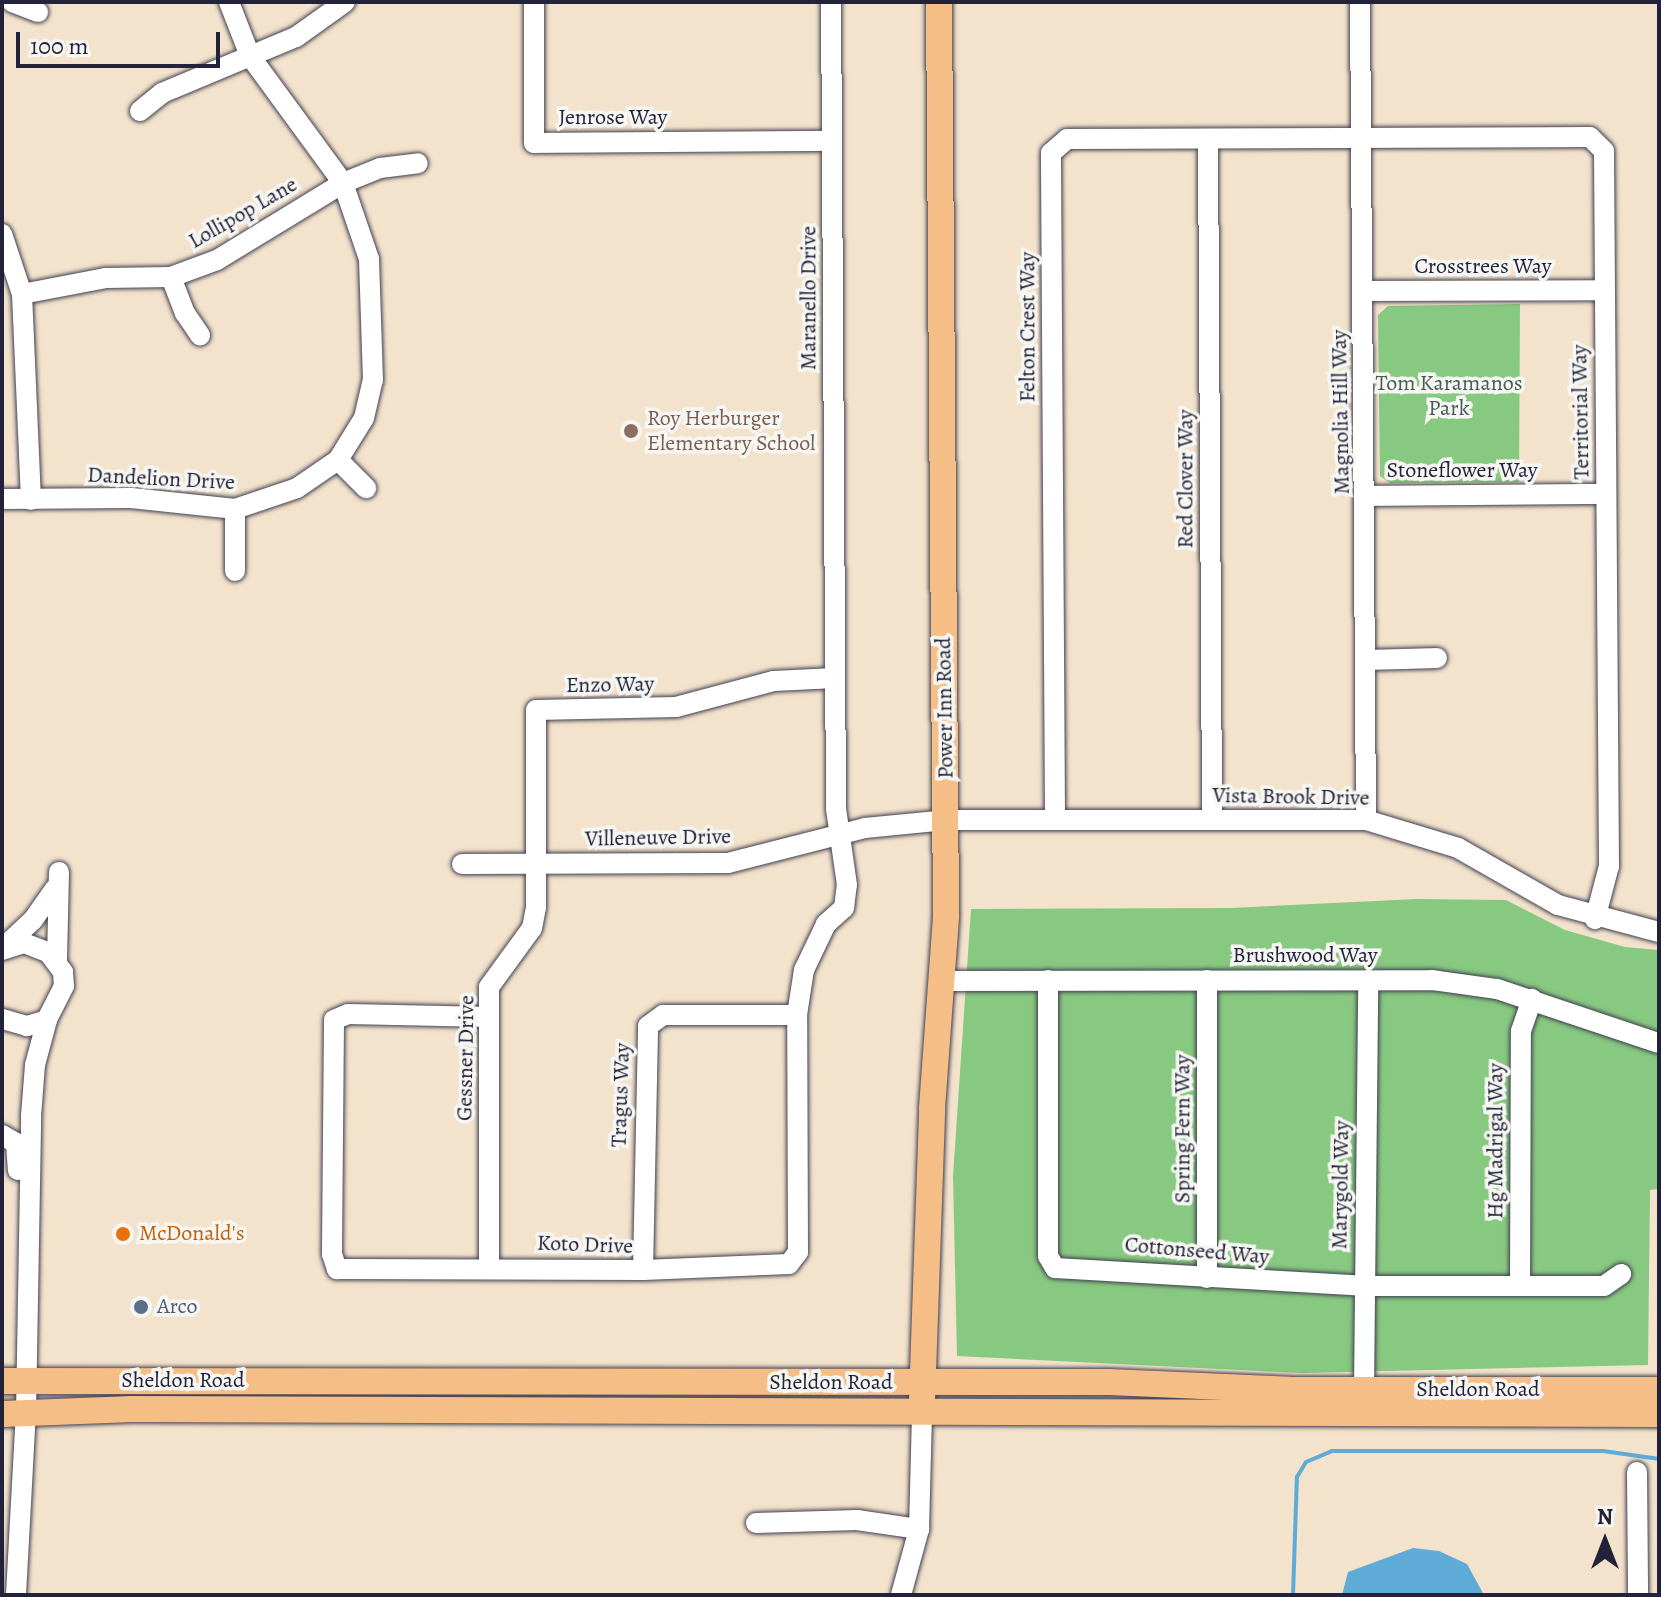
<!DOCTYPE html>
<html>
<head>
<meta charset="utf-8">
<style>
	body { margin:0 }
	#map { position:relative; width:1661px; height:1597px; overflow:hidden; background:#f3e3cc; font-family:Alegreya,serif }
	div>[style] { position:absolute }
	.green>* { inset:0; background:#88c981 }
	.water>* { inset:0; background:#5eabd7 }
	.stream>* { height:4px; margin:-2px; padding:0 2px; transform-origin:2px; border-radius:2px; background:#5eabd7 }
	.roads { filter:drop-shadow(0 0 2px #413f51) drop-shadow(0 0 2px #413f51) }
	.minor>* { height:20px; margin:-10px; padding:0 10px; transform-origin:10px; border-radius:10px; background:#fff }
	.major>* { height:26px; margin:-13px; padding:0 13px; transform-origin:13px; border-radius:13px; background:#f6be87 }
	.dots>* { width:22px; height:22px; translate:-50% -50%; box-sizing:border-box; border:4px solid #f6f6f2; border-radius:50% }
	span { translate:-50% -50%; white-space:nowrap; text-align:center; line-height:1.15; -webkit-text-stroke:7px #f6f6f2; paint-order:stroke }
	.street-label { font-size:22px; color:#22223b }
	.park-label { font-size:22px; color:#465c54 }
	.education-label { font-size:22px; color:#785e54 }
	.left { translate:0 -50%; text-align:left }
	.food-label { font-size:22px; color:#c56008 }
	.service-label { font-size:22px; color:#4e5e75 }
	.frame { position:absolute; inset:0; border:4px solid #22223b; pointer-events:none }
	.north { position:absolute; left:1565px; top:1501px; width:80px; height:80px; -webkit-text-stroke:6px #f6f6f2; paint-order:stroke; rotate:0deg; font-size:22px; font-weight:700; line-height:32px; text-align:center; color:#22223b }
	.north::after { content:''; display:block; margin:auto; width:28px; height:36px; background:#22223b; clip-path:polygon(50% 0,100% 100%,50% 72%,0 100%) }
	.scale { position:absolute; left:16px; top:32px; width:204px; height:36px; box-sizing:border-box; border:4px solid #22223b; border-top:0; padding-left:10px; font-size:24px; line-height:28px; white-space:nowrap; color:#22223b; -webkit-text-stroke:6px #f6f6f2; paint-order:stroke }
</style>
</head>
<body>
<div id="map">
	<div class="green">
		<div style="clip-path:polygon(1520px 304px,1519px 482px,1390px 483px,1380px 476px,1378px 315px,1388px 306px)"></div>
		<div style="clip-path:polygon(1417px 899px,1506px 900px,1565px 930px,1625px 947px,1659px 950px,1659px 1189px,1650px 1190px,1648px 1365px,1302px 1373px,957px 1356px,953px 1176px,971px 909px,1231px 908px)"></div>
	</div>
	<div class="water">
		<div style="clip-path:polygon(1413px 1548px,1439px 1551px,1467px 1564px,1484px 1595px,1342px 1595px,1348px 1572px)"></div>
	</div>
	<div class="stream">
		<div style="left:1293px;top:1595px;width:118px;rotate:-88.1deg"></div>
		<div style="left:1297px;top:1477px;width:17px;rotate:-59deg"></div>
		<div style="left:1306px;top:1462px;width:28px;rotate:-23deg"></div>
		<div style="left:1332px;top:1451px;width:271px"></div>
		<div style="left:1603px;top:1451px;width:57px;rotate:8.1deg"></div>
	</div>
	<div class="roads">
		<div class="minor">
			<div style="left:12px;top:2px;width:28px;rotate:21deg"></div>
			<div style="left:534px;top:2px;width:141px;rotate:90deg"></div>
			<div style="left:534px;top:143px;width:298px;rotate:-0.4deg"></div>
			<div style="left:1360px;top:2px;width:818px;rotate:89.58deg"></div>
			<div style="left:140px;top:111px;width:28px;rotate:-39deg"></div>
			<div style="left:162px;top:93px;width:145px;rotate:-22.7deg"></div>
			<div style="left:296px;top:37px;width:60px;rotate:-35.5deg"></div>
			<div style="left:1208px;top:139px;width:680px;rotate:89.66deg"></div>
			<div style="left:2px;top:234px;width:63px;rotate:71.6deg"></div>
			<div style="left:22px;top:294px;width:206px;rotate:87.5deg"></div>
			<div style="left:171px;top:277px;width:39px;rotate:69deg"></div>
			<div style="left:185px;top:313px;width:27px;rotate:56deg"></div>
			<div style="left:1364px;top:291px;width:239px;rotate:-0.2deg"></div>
			<div style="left:22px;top:294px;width:86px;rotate:-10.8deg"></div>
			<div style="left:106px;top:278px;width:65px;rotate:-0.9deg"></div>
			<div style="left:171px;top:277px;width:49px;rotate:-20.3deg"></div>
			<div style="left:217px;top:260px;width:148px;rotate:-31.4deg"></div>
			<div style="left:343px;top:183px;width:40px;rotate:-22deg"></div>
			<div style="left:380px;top:168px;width:38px;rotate:-7deg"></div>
			<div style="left:338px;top:460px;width:40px;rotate:45deg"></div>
			<div style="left:1367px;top:496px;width:239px;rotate:-0.5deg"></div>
			<div style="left:2px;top:499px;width:129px;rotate:-0.4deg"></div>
			<div style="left:131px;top:498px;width:105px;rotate:6deg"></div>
			<div style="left:235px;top:509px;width:65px;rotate:-18.7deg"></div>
			<div style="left:297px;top:488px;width:50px;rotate:-34.3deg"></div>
			<div style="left:338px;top:460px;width:49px;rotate:-58.2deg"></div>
			<div style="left:364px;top:418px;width:39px;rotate:-77deg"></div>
			<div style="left:373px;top:380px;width:121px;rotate:-91.9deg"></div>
			<div style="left:369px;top:259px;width:80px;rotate:-108.9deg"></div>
			<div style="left:343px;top:183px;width:157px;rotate:-126.2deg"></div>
			<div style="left:250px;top:56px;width:58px;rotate:-111.3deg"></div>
			<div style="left:235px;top:509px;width:62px;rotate:90deg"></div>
			<div style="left:1368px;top:660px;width:69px;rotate:-1.7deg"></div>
			<div style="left:1055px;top:817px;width:664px;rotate:-90.35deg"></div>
			<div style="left:1051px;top:153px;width:21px;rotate:-41deg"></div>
			<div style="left:1067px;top:139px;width:523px;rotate:-0.22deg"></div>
			<div style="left:1590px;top:137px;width:20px;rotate:45deg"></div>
			<div style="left:1604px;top:151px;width:715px;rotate:89.6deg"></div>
			<div style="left:1609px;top:866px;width:55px;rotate:104.8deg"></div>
			<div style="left:462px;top:864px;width:266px;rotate:-0.2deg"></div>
			<div style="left:728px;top:863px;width:141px;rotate:-14.3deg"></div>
			<div style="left:865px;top:828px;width:81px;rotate:-5.6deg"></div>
			<div style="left:946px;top:820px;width:420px"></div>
			<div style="left:1366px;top:820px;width:96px;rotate:16.9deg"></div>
			<div style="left:1458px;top:848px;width:115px;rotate:29.7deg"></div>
			<div style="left:1558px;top:905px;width:105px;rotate:15deg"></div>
			<div style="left:5px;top:946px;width:38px;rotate:-43deg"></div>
			<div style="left:33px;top:920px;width:38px;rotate:-55deg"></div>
			<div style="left:2px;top:950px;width:23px;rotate:-18deg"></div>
			<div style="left:24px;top:943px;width:26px;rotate:21deg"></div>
			<div style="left:48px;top:952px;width:25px;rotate:53deg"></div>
			<div style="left:63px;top:972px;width:14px;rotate:86deg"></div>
			<div style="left:64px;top:986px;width:38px;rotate:117deg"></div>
			<div style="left:47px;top:1020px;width:21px;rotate:163deg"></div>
			<div style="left:27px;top:1026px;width:26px;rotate:-164deg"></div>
			<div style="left:57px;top:960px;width:88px;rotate:-88.7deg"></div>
			<div style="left:1048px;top:980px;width:276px;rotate:90deg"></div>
			<div style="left:1048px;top:1256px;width:14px;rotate:60deg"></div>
			<div style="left:1055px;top:1268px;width:309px;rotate:3.3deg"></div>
			<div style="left:1363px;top:1286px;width:241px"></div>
			<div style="left:1604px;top:1286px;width:21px;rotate:-35deg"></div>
			<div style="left:1207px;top:980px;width:298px;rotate:90deg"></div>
			<div style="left:942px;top:981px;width:490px;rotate:-0.1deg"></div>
			<div style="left:1432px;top:980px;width:66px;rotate:7.9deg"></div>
			<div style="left:1497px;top:989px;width:170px;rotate:18.5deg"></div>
			<div style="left:489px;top:1017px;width:141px;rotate:-178.8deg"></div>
			<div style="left:348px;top:1014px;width:15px;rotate:157deg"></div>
			<div style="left:334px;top:1020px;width:234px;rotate:90.5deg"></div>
			<div style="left:332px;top:1254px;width:16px;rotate:72deg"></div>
			<div style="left:337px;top:1269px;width:306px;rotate:0.2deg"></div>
			<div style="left:643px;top:1270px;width:146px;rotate:-2.4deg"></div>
			<div style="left:789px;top:1264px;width:15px;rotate:-53deg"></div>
			<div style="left:798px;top:1252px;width:237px;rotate:-90.2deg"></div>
			<div style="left:797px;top:1015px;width:46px;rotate:-81.2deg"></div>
			<div style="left:804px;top:970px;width:51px;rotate:-64.4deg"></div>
			<div style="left:826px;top:924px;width:24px;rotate:-42deg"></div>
			<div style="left:844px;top:908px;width:23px;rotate:-83deg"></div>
			<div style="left:847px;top:885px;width:77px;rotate:-98.2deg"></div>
			<div style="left:836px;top:809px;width:807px;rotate:-90.35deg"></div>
			<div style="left:2px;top:1135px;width:16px;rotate:30deg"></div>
			<div style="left:16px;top:1143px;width:27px;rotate:86deg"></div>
			<div style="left:489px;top:1266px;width:279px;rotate:-90deg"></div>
			<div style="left:489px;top:987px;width:73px;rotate:-53.9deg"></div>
			<div style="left:532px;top:928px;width:21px;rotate:-79deg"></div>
			<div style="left:536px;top:907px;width:197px;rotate:-90deg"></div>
			<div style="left:536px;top:710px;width:140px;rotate:-1.2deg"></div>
			<div style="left:676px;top:707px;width:101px;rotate:-14.9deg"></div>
			<div style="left:774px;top:681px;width:61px;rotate:-2.8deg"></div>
			<div style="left:643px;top:1270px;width:244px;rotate:-88.8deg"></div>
			<div style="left:648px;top:1026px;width:19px;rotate:-36deg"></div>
			<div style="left:663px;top:1015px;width:134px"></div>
			<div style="left:1520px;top:1286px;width:255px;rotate:-89.8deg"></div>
			<div style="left:1521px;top:1031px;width:34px;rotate:-71deg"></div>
			<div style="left:1364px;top:1390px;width:410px;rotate:-89.4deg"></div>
			<div style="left:1637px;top:1472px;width:123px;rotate:89.5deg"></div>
			<div style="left:756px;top:1523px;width:101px;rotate:-1.7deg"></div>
			<div style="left:857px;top:1520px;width:63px;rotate:8.3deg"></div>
			<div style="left:16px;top:1595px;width:182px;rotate:-86.9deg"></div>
			<div style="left:26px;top:1413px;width:297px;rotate:-89deg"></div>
			<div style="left:31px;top:1116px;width:51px;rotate:-85.5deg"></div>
			<div style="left:35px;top:1065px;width:47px;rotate:-75.1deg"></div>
			<div style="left:901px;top:1595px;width:68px;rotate:-74.7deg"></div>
			<div style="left:919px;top:1529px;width:116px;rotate:-88.5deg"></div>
		</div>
		<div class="major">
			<div style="left:2px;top:1381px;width:1107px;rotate:0.05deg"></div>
			<div style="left:1109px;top:1382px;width:180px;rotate:2.5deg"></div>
			<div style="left:1289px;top:1390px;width:370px"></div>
			<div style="left:922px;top:1401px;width:293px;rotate:-88deg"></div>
			<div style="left:932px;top:1108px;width:193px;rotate:-85.8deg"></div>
			<div style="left:946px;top:916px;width:914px;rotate:-90.44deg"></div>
			<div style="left:2px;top:1414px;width:130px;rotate:-2.2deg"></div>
			<div style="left:132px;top:1409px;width:1527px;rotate:0.19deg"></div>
		</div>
	</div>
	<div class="dots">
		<div style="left:631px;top:431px;background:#8d6e63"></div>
		<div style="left:123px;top:1234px;background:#e8710a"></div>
		<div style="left:141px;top:1307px;background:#5c6f8a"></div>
	</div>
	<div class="street-label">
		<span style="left:613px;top:118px">Jenrose Way</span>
		<span style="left:243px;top:213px;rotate:-30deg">Lollipop Lane</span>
		<span style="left:1483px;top:267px">Crosstrees Way</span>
		<span style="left:809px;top:298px;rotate:-90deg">Maranello Drive</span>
		<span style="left:1028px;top:327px;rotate:-90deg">Felton Crest Way</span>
		<span style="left:1341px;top:412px;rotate:-91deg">Magnolia Hill Way</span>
		<span style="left:1581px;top:412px;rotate:-91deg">Territorial Way</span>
		<span style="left:1462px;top:471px">Stoneflower Way</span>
		<span style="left:161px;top:479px;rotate:3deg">Dandelion Drive</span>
		<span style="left:1186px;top:479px;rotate:-90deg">Red Clover Way</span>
		<span style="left:610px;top:685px;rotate:-1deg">Enzo Way</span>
		<span style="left:945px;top:708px;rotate:-91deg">Power Inn Road</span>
		<span style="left:1291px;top:797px;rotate:1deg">Vista Brook Drive</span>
		<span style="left:658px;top:838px;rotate:-1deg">Villeneuve Drive</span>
		<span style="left:1305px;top:956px">Brushwood Way</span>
		<span style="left:466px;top:1058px;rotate:-89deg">Gessner Drive</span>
		<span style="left:621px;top:1095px;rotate:-88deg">Tragus Way</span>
		<span style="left:1183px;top:1129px;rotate:-90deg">Spring Fern Way</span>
		<span style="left:1496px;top:1141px;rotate:-90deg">Hg Madrigal Way</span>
		<span style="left:1341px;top:1185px;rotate:-89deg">Marygold Way</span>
		<span style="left:585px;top:1245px;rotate:2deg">Koto Drive</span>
		<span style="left:1197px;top:1251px;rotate:5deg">Cottonseed Way</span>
		<span style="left:183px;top:1381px">Sheldon Road</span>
		<span style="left:831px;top:1383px">Sheldon Road</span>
		<span style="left:1478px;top:1390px">Sheldon Road</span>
	</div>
	<div class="park-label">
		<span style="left:1449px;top:396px">Tom Karamanos<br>Park</span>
	</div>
	<div class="education-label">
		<span class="left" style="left:647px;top:431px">Roy Herburger<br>Elementary School</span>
	</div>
	<div class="food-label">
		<span class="left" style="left:139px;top:1234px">McDonald's</span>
	</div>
	<div class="service-label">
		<span class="left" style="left:157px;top:1307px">Arco</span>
	</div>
	<div class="frame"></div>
	<div class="north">N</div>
	<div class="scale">100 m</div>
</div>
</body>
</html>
